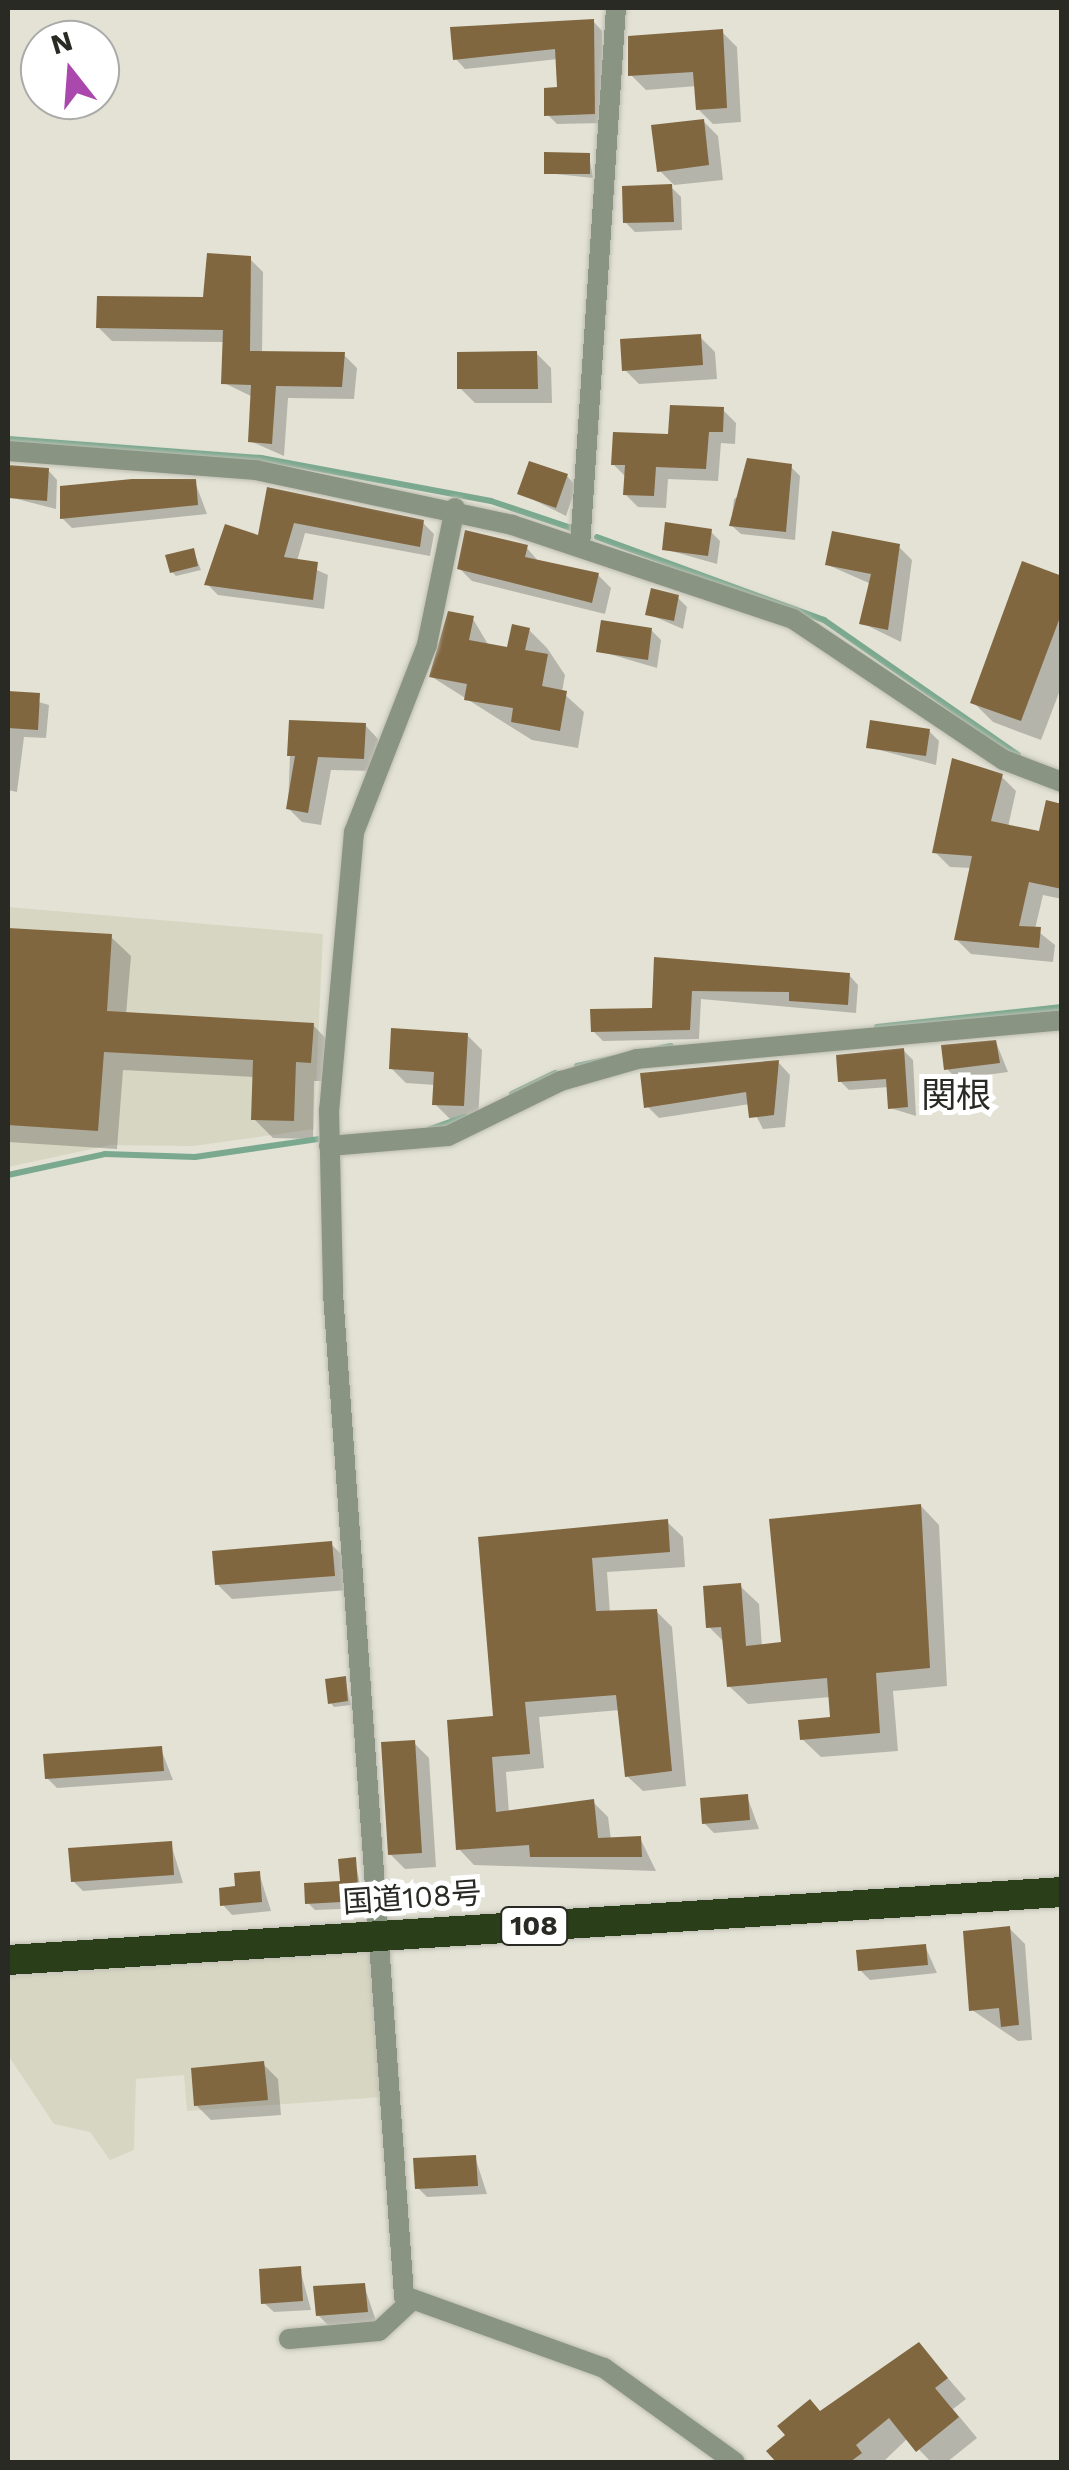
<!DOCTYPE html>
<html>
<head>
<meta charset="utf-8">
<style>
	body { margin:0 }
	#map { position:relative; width:1069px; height:2470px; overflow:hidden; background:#e3e2d5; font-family:"Work Sans","Noto Sans JP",sans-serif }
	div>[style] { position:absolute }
	.built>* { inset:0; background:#d7d6c2 }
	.shadow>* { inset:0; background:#0003 }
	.stream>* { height:6px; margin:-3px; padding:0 3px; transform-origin:3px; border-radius:3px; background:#7aa98f }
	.building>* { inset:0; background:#816740 }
	.roads { filter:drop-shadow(0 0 2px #bebdb2) drop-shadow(0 0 2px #bebdb2) }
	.street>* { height:20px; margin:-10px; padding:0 10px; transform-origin:10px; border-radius:10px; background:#899482 }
	.highway>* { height:30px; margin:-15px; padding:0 15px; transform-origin:15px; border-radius:15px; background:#2a3e19 }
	span { translate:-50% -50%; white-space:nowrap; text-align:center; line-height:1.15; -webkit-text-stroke:10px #fff; paint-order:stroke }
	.shield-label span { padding:2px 8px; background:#fff; border:2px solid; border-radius:8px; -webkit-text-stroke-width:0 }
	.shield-label { font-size:28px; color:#2a2a25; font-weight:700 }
	.street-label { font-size:30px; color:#2a2a25 }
	.quarter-label { font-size:35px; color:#2a2a25 }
	.frame { position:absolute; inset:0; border:10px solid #2a2a25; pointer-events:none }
	.north { position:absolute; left:20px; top:20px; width:100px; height:100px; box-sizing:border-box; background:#fff; border:2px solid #aaaaa8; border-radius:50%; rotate:343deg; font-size:28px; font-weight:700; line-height:40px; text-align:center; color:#2a2a25 }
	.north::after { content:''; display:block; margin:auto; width:35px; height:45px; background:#aa48ae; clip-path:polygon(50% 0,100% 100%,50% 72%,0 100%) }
</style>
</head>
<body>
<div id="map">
	<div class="built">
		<div style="clip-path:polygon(8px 907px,323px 934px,314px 1129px,193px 1146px,110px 1145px,8px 1167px)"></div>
		<div style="clip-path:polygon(370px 1950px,382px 2097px,187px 2111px,184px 2075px,136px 2079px,134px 2150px,110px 2160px,90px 2132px,54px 2124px,8px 2055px,8px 1977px)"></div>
	</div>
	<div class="shadow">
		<div style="clip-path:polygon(593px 21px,602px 31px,604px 123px,557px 124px,547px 114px,559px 90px,558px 59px,465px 69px,456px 59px)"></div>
		<div style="clip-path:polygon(722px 32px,737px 47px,741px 122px,713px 124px,698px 109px,697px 86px,646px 90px,631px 75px)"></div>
		<div style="clip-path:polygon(703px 121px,718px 136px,723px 180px,674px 185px,659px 170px)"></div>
		<div style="clip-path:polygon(589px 155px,593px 178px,546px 173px)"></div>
		<div style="clip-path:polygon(671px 187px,681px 197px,682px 230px,635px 232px,625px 222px)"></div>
		<div style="clip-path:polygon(250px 259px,263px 272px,262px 354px,344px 355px,357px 368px,354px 399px,288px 398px,284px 456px,250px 441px,253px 397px,224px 383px,225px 342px,112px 341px,99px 328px,206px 300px)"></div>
		<div style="clip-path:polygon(700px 337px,715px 352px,717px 379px,639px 384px,624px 369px)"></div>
		<div style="clip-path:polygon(536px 353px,551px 368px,552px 403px,475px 403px,460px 388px)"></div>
		<div style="clip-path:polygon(723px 410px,736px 423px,735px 444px,721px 443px,718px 481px,668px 479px,666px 508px,638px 507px,625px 494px,626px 477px,613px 464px)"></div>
		<div style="clip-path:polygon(790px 466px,800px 476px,795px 540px,741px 534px,731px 525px,734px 499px)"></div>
		<div style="clip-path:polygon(48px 470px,57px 480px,56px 509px,9px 497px)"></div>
		<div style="clip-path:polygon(567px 476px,576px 486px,566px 516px,520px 493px)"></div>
		<div style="clip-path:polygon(195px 482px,207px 514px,72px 528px,62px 518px)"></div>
		<div style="clip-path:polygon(269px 490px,423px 523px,434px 534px,430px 556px,305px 533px,297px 561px,328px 575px,324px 609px,218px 595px,207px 584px,259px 538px)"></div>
		<div style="clip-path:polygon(710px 531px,720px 541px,717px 564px,664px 549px)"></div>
		<div style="clip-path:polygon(526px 547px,539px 562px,598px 575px,611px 588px,605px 614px,472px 581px,459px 568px)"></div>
		<div style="clip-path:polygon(899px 547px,912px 560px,901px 642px,862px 623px,871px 584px,828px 565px)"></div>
		<div style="clip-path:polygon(193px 550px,201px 570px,176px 576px,172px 572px)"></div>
		<div style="clip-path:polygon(1062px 578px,1062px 685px,1041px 740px,993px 722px,973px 702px)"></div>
		<div style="clip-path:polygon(678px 598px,687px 607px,683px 629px,648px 614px)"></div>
		<div style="clip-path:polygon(473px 619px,489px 646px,509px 650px,529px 630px,547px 648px,565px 675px,562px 692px,584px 712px,578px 748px,532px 740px,432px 677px)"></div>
		<div style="clip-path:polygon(651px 630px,661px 640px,657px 668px,599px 651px)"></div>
		<div style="clip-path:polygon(8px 693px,49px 705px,46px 738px,24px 737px,17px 792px,8px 790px)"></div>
		<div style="clip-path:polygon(365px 725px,378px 739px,377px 771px,331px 770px,321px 825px,302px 822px,288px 808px,290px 755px)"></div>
		<div style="clip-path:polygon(929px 731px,939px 741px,936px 765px,868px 747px)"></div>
		<div style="clip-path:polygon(1001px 776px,1016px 791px,1008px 827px,1041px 834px,1062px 807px,1062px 899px,1043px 895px,1035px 929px,1055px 945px,1053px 962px,971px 954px,956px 939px,972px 868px,950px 867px,935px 852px)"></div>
		<div style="clip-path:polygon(8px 930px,111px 937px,131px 956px,126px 1015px,313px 1025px,332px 1045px,330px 1081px,314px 1081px,313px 1139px,273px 1138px,254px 1119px,255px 1077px,123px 1070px,117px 1149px,8px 1142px)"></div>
		<div style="clip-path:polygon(657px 960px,849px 975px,858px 985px,856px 1013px,701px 999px,699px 1039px,603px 1041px,593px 1031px,655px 1010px)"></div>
		<div style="clip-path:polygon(467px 1035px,482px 1050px,478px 1120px,450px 1119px,435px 1104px,436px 1085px,406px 1083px,391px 1068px)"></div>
		<div style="clip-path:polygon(996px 1042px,1008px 1072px,957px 1079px,947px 1069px)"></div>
		<div style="clip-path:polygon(904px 1051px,913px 1060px,916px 1116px,890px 1108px,889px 1087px,849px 1090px,840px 1081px)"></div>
		<div style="clip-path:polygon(778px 1062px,790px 1075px,785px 1127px,763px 1129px,750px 1104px,659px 1118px,647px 1106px)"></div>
		<div style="clip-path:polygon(921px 1506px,939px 1525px,947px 1686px,893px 1691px,898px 1751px,821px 1757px,802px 1739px,833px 1719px,831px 1697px,748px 1704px,729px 1686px,726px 1644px,709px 1627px,740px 1586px,759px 1604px,762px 1647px,784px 1644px)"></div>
		<div style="clip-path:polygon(667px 1522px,683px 1537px,685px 1567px,607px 1572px,610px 1613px,656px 1611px,672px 1627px,686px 1786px,643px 1791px,627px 1776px,620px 1710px,539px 1717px,544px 1768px,506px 1772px,509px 1813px,593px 1802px,608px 1817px,611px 1840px,640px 1838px,656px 1871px,474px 1865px,459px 1849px,495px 1718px,480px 1539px)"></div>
		<div style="clip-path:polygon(331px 1544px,346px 1559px,348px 1590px,232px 1599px,217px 1584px)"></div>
		<div style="clip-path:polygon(345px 1679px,351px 1705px,334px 1707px,330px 1702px)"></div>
		<div style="clip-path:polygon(414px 1743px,429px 1758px,436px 1867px,405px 1869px,390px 1854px)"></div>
		<div style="clip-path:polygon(161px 1749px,173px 1780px,57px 1788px,47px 1778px)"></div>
		<div style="clip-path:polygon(747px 1796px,759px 1829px,714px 1833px,704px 1823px)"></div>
		<div style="clip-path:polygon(171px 1844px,183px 1883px,83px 1891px,73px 1881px)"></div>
		<div style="clip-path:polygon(355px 1860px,365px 1908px,315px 1910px,308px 1903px,342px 1883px)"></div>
		<div style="clip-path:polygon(259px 1873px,271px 1911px,232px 1915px,223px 1905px)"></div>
		<div style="clip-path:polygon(1010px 1929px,1025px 1944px,1032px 2040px,1018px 2041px,972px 2010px)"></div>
		<div style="clip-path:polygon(925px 1946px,937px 1973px,870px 1980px,860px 1970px)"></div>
		<div style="clip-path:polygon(263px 2064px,278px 2079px,281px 2115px,211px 2120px,196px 2105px)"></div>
		<div style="clip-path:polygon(475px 2157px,487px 2194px,427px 2197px,418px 2188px)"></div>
		<div style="clip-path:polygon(300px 2269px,311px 2310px,274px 2312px,264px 2303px)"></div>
		<div style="clip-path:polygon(364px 2285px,376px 2321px,328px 2325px,318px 2315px)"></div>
		<div style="clip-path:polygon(919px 2345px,966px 2399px,953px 2409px,977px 2438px,947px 2462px,931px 2462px,908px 2438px,883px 2462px,779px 2462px,770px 2451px)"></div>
	</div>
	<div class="stream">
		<div style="left:8px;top:439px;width:254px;rotate:4.3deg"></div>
		<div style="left:261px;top:458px;width:234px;rotate:10.6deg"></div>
		<div style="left:491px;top:501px;width:88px;rotate:18.6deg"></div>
		<div style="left:597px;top:537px;width:242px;rotate:20.1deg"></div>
		<div style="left:824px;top:620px;width:236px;rotate:34.8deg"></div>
		<div style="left:877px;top:1027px;width:186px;rotate:-6.2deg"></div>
		<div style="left:577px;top:1066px;width:96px;rotate:-12deg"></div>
		<div style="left:512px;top:1094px;width:48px;rotate:-26deg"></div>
		<div style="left:430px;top:1129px;width:37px;rotate:-19deg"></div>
		<div style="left:8px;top:1175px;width:99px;rotate:-12.2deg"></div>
		<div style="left:105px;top:1154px;width:90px;rotate:1.9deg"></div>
		<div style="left:195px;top:1157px;width:124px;rotate:-8.3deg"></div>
	</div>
	<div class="building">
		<div style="clip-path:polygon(594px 19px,595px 114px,544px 116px,544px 88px,557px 87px,555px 49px,453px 60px,450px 27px)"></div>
		<div style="clip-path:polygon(723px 29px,727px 108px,696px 110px,693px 72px,628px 76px,628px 36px)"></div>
		<div style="clip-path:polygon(704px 119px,709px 165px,657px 172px,651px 125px)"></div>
		<div style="clip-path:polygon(544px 152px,590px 153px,590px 174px,544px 174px)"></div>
		<div style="clip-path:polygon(672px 184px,674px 222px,623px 223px,622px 186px)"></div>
		<div style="clip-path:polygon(207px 253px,251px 256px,250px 351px,345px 352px,342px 387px,276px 386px,272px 444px,248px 442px,251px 385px,221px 384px,223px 330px,96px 328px,97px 296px,203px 297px)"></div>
		<div style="clip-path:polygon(701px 334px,703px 365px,622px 371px,620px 339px)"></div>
		<div style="clip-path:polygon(537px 351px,538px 389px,457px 389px,457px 352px)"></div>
		<div style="clip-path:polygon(670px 405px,724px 407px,723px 432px,709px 432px,706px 469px,656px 467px,654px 496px,623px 495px,625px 465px,611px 465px,613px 432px,668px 434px)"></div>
		<div style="clip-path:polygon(747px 458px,792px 464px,786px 532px,729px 526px)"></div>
		<div style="clip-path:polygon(529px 461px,568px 474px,556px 508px,517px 494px)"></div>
		<div style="clip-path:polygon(8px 465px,49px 468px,47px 501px,8px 498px)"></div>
		<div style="clip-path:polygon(132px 479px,196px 479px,198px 505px,60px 519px,60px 486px)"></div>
		<div style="clip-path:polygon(267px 487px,424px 520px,420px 547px,294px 523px,284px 557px,318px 562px,313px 600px,204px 585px,225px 524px,258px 535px)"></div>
		<div style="clip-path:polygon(665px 522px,712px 529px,708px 556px,662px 550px)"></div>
		<div style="clip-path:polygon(465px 530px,528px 545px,525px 557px,599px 573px,592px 603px,457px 569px)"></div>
		<div style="clip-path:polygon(832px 531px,900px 544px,888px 630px,859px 624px,871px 574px,825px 565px)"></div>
		<div style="clip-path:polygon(194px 548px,198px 566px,170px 573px,165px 555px)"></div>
		<div style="clip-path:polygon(1022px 561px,1062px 576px,1062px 612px,1021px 721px,970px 703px)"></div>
		<div style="clip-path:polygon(651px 588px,679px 595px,674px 621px,645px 615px)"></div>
		<div style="clip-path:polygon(448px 611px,474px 616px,469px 640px,507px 647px,512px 624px,530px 628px,525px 650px,548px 654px,542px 686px,567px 691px,560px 731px,511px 722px,513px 708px,464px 700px,467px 684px,429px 677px)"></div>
		<div style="clip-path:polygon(601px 620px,652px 628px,648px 660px,596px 652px)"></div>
		<div style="clip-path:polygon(8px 691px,40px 693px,38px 730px,8px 728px)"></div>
		<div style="clip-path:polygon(289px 720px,366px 723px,364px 759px,318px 757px,308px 813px,286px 809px,295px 756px,287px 756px)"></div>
		<div style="clip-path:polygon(870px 720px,930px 729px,926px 756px,866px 748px)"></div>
		<div style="clip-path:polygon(952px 758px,1003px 774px,991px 821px,1039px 831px,1046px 800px,1062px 804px,1062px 889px,1029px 882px,1019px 926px,1041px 927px,1039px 948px,954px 940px,972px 856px,932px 853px)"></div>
		<div style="clip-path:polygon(8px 928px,112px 934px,107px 1011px,314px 1023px,311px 1063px,296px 1062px,294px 1121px,251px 1120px,253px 1060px,104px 1052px,98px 1131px,8px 1125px)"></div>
		<div style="clip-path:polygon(654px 957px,850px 973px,848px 1005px,789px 1001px,789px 992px,692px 991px,690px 1030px,591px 1032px,590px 1009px,652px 1008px)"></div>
		<div style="clip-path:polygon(391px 1028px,468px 1033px,464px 1106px,432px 1105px,434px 1072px,389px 1069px)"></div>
		<div style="clip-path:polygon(996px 1040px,1000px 1063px,944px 1070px,941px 1045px)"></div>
		<div style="clip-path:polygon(904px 1048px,908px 1107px,888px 1109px,886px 1079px,838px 1082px,836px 1055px)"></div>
		<div style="clip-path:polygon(779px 1060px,774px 1115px,749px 1118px,746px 1092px,644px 1108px,640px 1073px)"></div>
		<div style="clip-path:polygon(921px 1504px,930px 1668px,876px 1673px,880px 1733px,800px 1740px,798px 1720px,830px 1717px,827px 1678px,727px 1687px,721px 1627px,706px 1628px,703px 1586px,741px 1583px,746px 1646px,781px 1642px,769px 1519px)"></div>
		<div style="clip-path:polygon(668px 1519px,670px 1552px,592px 1558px,596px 1611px,657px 1609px,672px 1771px,625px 1777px,616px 1695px,525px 1702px,530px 1754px,492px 1757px,496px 1812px,594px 1799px,598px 1838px,641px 1836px,642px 1857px,530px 1857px,529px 1845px,456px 1850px,447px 1720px,493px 1716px,478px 1537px)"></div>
		<div style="clip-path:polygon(332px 1541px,335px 1576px,215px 1585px,212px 1551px)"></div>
		<div style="clip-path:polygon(346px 1676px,348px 1701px,328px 1704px,325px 1679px)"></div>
		<div style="clip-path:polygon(415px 1740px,422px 1853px,388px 1855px,381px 1742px)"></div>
		<div style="clip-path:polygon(162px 1746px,164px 1771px,45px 1779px,43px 1754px)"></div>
		<div style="clip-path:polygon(748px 1794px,750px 1820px,702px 1824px,700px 1798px)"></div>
		<div style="clip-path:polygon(172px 1841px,174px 1875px,71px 1882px,68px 1848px)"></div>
		<div style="clip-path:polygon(356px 1857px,359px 1901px,305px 1904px,304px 1883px,340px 1881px,338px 1859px)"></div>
		<div style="clip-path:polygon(260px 1871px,262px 1902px,220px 1906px,219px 1888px,235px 1886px,234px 1873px)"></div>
		<div style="clip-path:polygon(1010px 1926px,1019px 2025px,1001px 2027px,999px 2008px,969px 2011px,963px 1931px)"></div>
		<div style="clip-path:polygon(926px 1944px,928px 1965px,858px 1971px,856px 1950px)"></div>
		<div style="clip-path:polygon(264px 2061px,268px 2100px,194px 2106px,191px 2068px)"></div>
		<div style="clip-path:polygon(476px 2155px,478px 2186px,415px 2189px,413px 2158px)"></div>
		<div style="clip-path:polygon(301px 2266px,303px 2301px,261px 2304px,259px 2269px)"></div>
		<div style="clip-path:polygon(365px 2283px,368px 2312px,316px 2316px,313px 2286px)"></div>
		<div style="clip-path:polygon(919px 2342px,948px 2378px,935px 2388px,959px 2417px,916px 2452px,889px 2418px,856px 2445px,862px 2453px,850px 2462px,776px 2462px,766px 2451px,785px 2435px,777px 2426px,810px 2399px,820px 2411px)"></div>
	</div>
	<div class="roads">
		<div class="street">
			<div style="left:8px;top:451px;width:249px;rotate:4.4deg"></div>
			<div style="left:256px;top:470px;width:262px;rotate:12.1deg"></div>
			<div style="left:512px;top:525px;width:296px;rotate:18.5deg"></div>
			<div style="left:793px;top:619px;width:254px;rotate:33.8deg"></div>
			<div style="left:1004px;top:760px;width:62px;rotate:20.8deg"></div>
			<div style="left:455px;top:508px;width:140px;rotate:101.6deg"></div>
			<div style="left:427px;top:645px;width:201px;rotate:111.3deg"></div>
			<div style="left:354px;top:832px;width:279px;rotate:95.1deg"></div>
			<div style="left:329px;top:1110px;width:183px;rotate:88.7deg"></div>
			<div style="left:333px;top:1293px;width:1006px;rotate:85.95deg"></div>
			<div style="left:404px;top:2296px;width:213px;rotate:19.8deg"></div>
			<div style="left:604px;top:2368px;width:161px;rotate:35.7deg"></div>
			<div style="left:580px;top:547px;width:540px;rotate:-86.18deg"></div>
			<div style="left:329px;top:1146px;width:119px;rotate:-4.8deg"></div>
			<div style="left:448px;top:1136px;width:126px;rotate:-26deg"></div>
			<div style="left:561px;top:1081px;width:79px;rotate:-16.1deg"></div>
			<div style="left:637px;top:1059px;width:427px;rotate:-5.2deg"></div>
			<div style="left:289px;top:2339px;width:90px;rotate:-5.1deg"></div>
			<div style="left:379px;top:2331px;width:40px;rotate:-43deg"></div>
		</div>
		<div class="highway">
			<div style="left:8px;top:1960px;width:1056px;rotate:-3.69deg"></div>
		</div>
	</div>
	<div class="shield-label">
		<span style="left:534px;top:1926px">108</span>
	</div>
	<div class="street-label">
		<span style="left:412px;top:1898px;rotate:-4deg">国道108号</span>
	</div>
	<div class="quarter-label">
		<span style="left:956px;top:1095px">関根</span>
	</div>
	<div class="frame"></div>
	<div class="north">N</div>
</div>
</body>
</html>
